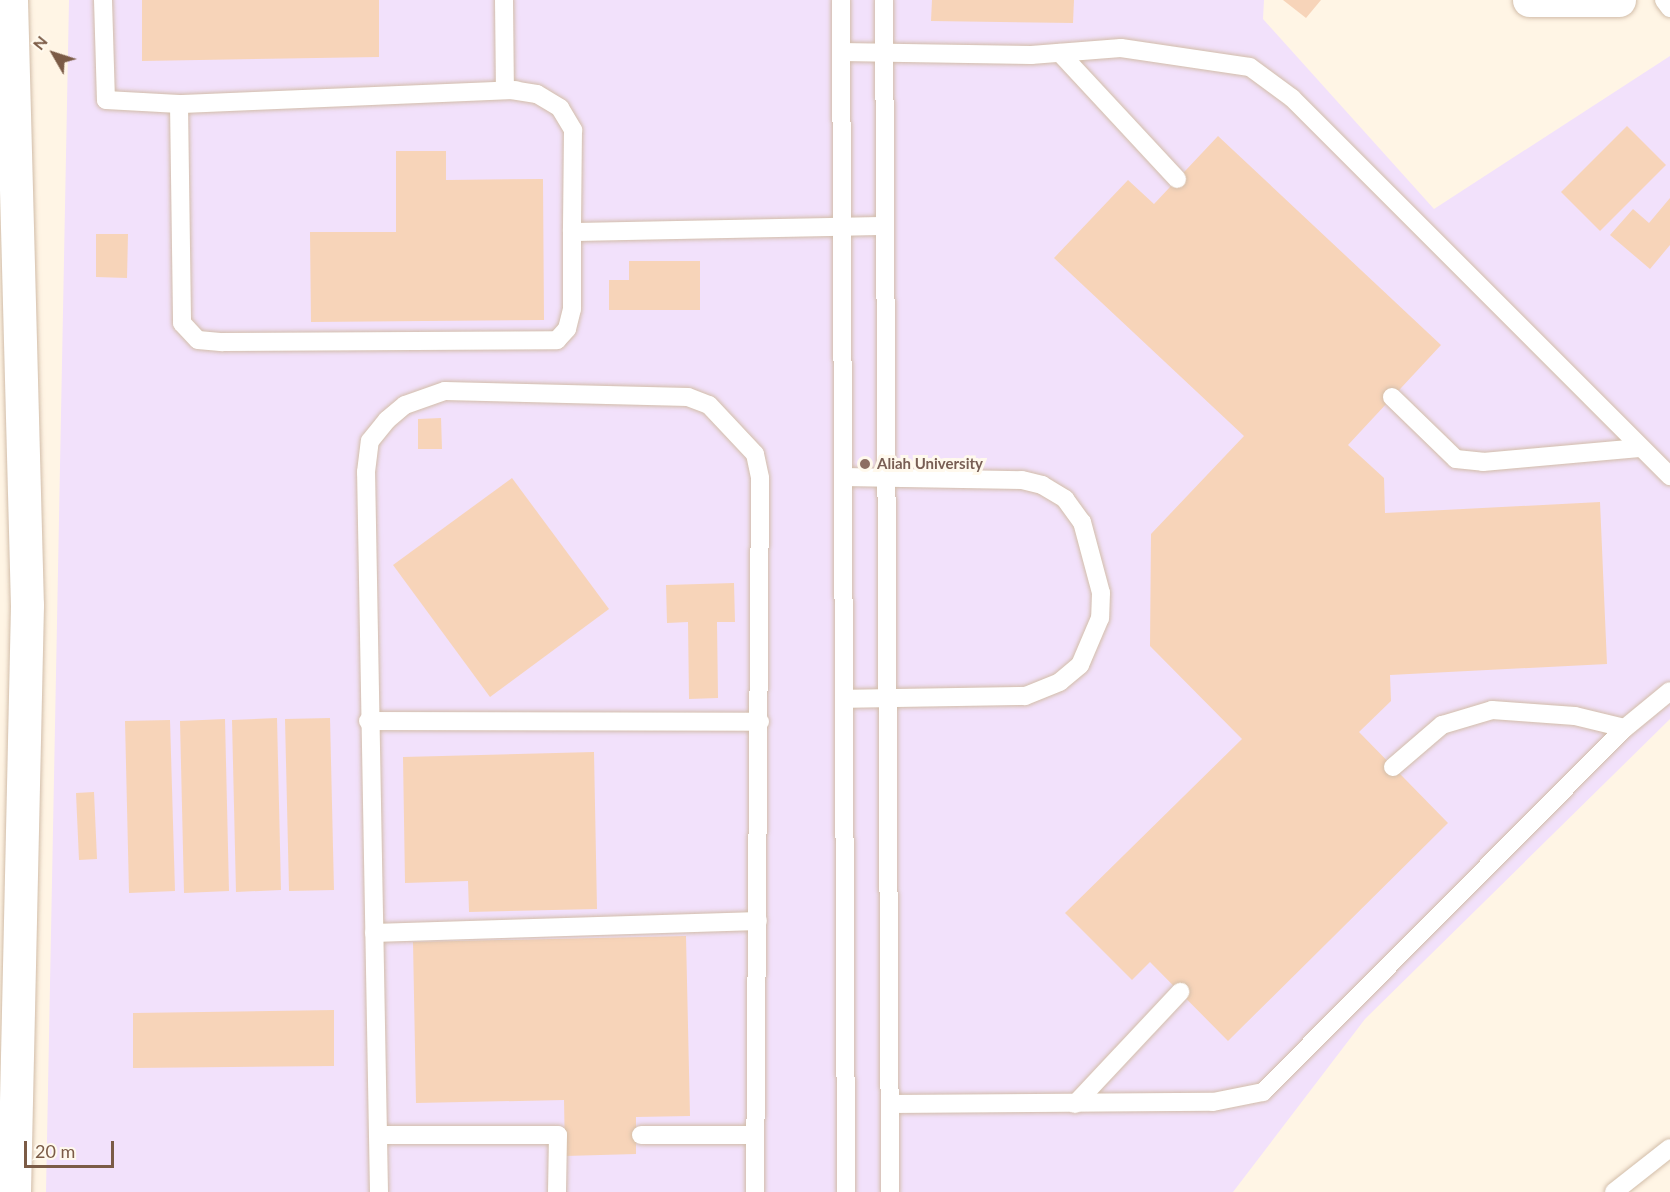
<!DOCTYPE html>
<html>
<head>
<meta charset="utf-8">
<style>
	body { margin:0 }
	#map { position:relative; width:1670px; height:1192px; overflow:hidden; background:#fff5e5; font-family:Lato,sans-serif }
	div>[style] { position:absolute }
	.education>* { inset:0; background:#f2e1fb }
	.building>* { inset:0; background:#f7d4b9 }
	.roads { filter:drop-shadow(0 0 2px #d2bda9) drop-shadow(0 0 2px #d2bda9) }
	.service>* { height:18px; margin:-9px; padding:0 9px; transform-origin:9px; border-radius:9px; background:#fff }
	.minor>* { height:33px; margin:-16.5px; padding:0 16.5px; transform-origin:16.5px; border-radius:16.5px; background:#fff }
	.tertiary>* { height:33px; margin:-16.5px; padding:0 16.5px; transform-origin:16.5px; border-radius:16.5px; background:#fff }
	.dots>* { width:16px; height:16px; translate:-50% -50%; box-sizing:border-box; border:3px solid #fff9ed; border-radius:50% }
	span { translate:-50% -50%; white-space:nowrap; text-align:center; line-height:1.15; -webkit-text-stroke:6px #fff9ed; paint-order:stroke }
	.education-label { font-size:15px; color:#785e54; font-weight:700 }
	.left { translate:0 -50%; text-align:left }
	.north { position:absolute; left:24px; top:24px; width:60px; height:60px; -webkit-text-stroke:4px #fff9ed; paint-order:stroke; rotate:309deg; font-size:16px; font-weight:700; line-height:24px; text-align:center; color:#7b5b46 }
	.north::after { content:''; display:block; margin:auto; width:21px; height:27px; background:#7b5b46; clip-path:polygon(50% 0,100% 100%,50% 72%,0 100%) }
	.scale { position:absolute; left:24px; top:1141px; width:90px; height:27px; box-sizing:border-box; border:3px solid #7b5b46; border-top:0; padding-left:8px; font-size:18px; line-height:21px; white-space:nowrap; color:#7b5b46; -webkit-text-stroke:4px #fff9ed; paint-order:stroke }
</style>
</head>
<body>
<div id="map">
	<div class="education">
		<div style="clip-path:polygon(69px 0,1264px 0,1263px 19px,1434px 209px,1670px 56px,1670px 719px,1365px 1019px,1233px 1192px,46px 1192px)"></div>
	</div>
	<div class="building">
		<div style="clip-path:polygon(142px 0,379px 0,379px 57px,142px 61px)"></div>
		<div style="clip-path:polygon(932px 0,1074px 0,1073px 23px,931px 21px)"></div>
		<div style="clip-path:polygon(1283px 0,1321px 0,1306px 18px)"></div>
		<div style="clip-path:polygon(1627px 126px,1666px 165px,1600px 231px,1561px 192px)"></div>
		<div style="clip-path:polygon(1218px 136px,1441px 345px,1348px 445px,1384px 478px,1385px 513px,1600px 502px,1607px 664px,1390px 675px,1391px 701px,1359px 732px,1448px 823px,1228px 1041px,1150px 962px,1132px 980px,1065px 913px,1242px 739px,1150px 646px,1151px 534px,1244px 436px,1054px 258px,1128px 180px,1154px 204px)"></div>
		<div style="clip-path:polygon(396px 151px,446px 151px,446px 180px,543px 179px,544px 320px,311px 322px,310px 232px,396px 232px)"></div>
		<div style="clip-path:polygon(1670px 198px,1670px 245px,1650px 269px,1610px 235px,1633px 209px,1649px 223px)"></div>
		<div style="clip-path:polygon(96px 234px,128px 234px,127px 278px,96px 277px)"></div>
		<div style="clip-path:polygon(629px 261px,700px 261px,700px 310px,609px 310px,609px 280px,629px 280px)"></div>
		<div style="clip-path:polygon(441px 418px,442px 449px,418px 449px,418px 419px)"></div>
		<div style="clip-path:polygon(512px 478px,609px 609px,490px 697px,393px 565px)"></div>
		<div style="clip-path:polygon(734px 583px,735px 622px,717px 622px,718px 698px,689px 699px,688px 622px,667px 623px,666px 585px)"></div>
		<div style="clip-path:polygon(277px 718px,281px 890px,236px 892px,232px 720px)"></div>
		<div style="clip-path:polygon(330px 718px,334px 890px,289px 891px,285px 719px)"></div>
		<div style="clip-path:polygon(225px 719px,229px 891px,184px 893px,180px 721px)"></div>
		<div style="clip-path:polygon(170px 720px,175px 891px,129px 893px,125px 721px)"></div>
		<div style="clip-path:polygon(594px 752px,597px 909px,469px 912px,468px 881px,405px 883px,403px 757px)"></div>
		<div style="clip-path:polygon(94px 792px,97px 859px,79px 860px,76px 793px)"></div>
		<div style="clip-path:polygon(686px 936px,690px 1116px,636px 1117px,636px 1154px,565px 1156px,564px 1100px,416px 1103px,413px 942px)"></div>
		<div style="clip-path:polygon(334px 1010px,334px 1066px,133px 1068px,133px 1013px)"></div>
	</div>
	<div class="roads">
		<div class="service">
			<div style="left:103px;top:0;width:100px;rotate:88.3deg"></div>
			<div style="left:106px;top:100px;width:73px;rotate:3.1deg"></div>
			<div style="left:504px;top:0;width:89px;rotate:89.4deg"></div>
			<div style="left:505px;top:89px;width:32px;rotate:9deg"></div>
			<div style="left:537px;top:94px;width:27px;rotate:31deg"></div>
			<div style="left:560px;top:108px;width:26px;rotate:59deg"></div>
			<div style="left:573px;top:130px;width:102px;rotate:90.6deg"></div>
			<div style="left:572px;top:232px;width:312px;rotate:-1.1deg"></div>
			<div style="left:841px;top:0;width:1192px;rotate:89.76deg"></div>
			<div style="left:884px;top:0;width:1192px;rotate:89.71deg"></div>
			<div style="left:1664px;top:0;width:10px;rotate:53deg"></div>
			<div style="left:841px;top:52px;width:190px;rotate:0.9deg"></div>
			<div style="left:1031px;top:55px;width:90px;rotate:-4.4deg"></div>
			<div style="left:1121px;top:48px;width:130px;rotate:8.4deg"></div>
			<div style="left:1250px;top:67px;width:52px;rotate:36.4deg"></div>
			<div style="left:1292px;top:98px;width:535px;rotate:45deg"></div>
			<div style="left:1060px;top:53px;width:172px;rotate:47.1deg"></div>
			<div style="left:516px;top:90px;width:337px;rotate:177.6deg"></div>
			<div style="left:179px;top:104px;width:219px;rotate:89.2deg"></div>
			<div style="left:182px;top:323px;width:23px;rotate:47deg"></div>
			<div style="left:198px;top:340px;width:25px;rotate:5deg"></div>
			<div style="left:223px;top:342px;width:334px;rotate:-0.3deg"></div>
			<div style="left:557px;top:340px;width:15px;rotate:-48deg"></div>
			<div style="left:567px;top:329px;width:21px;rotate:-76deg"></div>
			<div style="left:572px;top:309px;width:77px;rotate:-90deg"></div>
			<div style="left:1392px;top:397px;width:89px;rotate:44.1deg"></div>
			<div style="left:1456px;top:459px;width:27px;rotate:6deg"></div>
			<div style="left:1483px;top:462px;width:157px;rotate:-5.1deg"></div>
			<div style="left:843px;top:477px;width:179px;rotate:1deg"></div>
			<div style="left:1022px;top:480px;width:21px;rotate:14deg"></div>
			<div style="left:1042px;top:485px;width:27px;rotate:31deg"></div>
			<div style="left:1065px;top:499px;width:29px;rotate:54deg"></div>
			<div style="left:1082px;top:522px;width:73px;rotate:75deg"></div>
			<div style="left:1101px;top:593px;width:25px;rotate:92deg"></div>
			<div style="left:1100px;top:618px;width:51px;rotate:113.1deg"></div>
			<div style="left:1080px;top:665px;width:26px;rotate:140deg"></div>
			<div style="left:1060px;top:682px;width:38px;rotate:158deg"></div>
			<div style="left:1025px;top:696px;width:181px;rotate:179.1deg"></div>
			<div style="left:368px;top:721px;width:392px;rotate:0.1deg"></div>
			<div style="left:1393px;top:767px;width:65px;rotate:-40.6deg"></div>
			<div style="left:1442px;top:725px;width:52px;rotate:-16.7deg"></div>
			<div style="left:1492px;top:710px;width:83px;rotate:4.1deg"></div>
			<div style="left:1575px;top:716px;width:51px;rotate:13.5deg"></div>
			<div style="left:374px;top:933px;width:384px;rotate:-1.8deg"></div>
			<div style="left:890px;top:1104px;width:323px;rotate:-0.4deg"></div>
			<div style="left:1213px;top:1102px;width:51px;rotate:-11.3deg"></div>
			<div style="left:1263px;top:1092px;width:513px;rotate:-45.16deg"></div>
			<div style="left:1625px;top:728px;width:58px;rotate:-39.4deg"></div>
			<div style="left:1075px;top:1104px;width:154px;rotate:-46.8deg"></div>
			<div style="left:379px;top:1135px;width:179px"></div>
			<div style="left:558px;top:1135px;width:57px;rotate:91deg"></div>
			<div style="left:641px;top:1135px;width:113px"></div>
			<div style="left:379px;top:1192px;width:720px;rotate:-91.03deg"></div>
			<div style="left:366px;top:472px;width:31px;rotate:-83deg"></div>
			<div style="left:370px;top:441px;width:27px;rotate:-51deg"></div>
			<div style="left:387px;top:420px;width:23px;rotate:-40deg"></div>
			<div style="left:405px;top:405px;width:42px;rotate:-19.3deg"></div>
			<div style="left:445px;top:391px;width:243px;rotate:1.4deg"></div>
			<div style="left:688px;top:397px;width:22px;rotate:21deg"></div>
			<div style="left:709px;top:405px;width:67px;rotate:46.8deg"></div>
			<div style="left:755px;top:454px;width:25px;rotate:78deg"></div>
			<div style="left:760px;top:478px;width:714px;rotate:90.4deg"></div>
			<div style="left:1614px;top:1192px;width:71px;rotate:-38.2deg"></div>
		</div>
		<div class="minor">
			<div style="left:11px;top:0;width:605px;rotate:88.49deg"></div>
			<div style="left:27px;top:605px;width:587px;rotate:91.27deg"></div>
		</div>
		<div class="tertiary">
			<div style="left:1529px;top:0;width:90px"></div>
		</div>
	</div>
	<div class="dots">
		<div style="left:865px;top:464px;background:#8d6e63"></div>
	</div>
	<div class="education-label">
		<span class="left" style="left:877px;top:464px">Aliah University</span>
	</div>
	<div class="north">N</div>
	<div class="scale">20 m</div>
</div>
</body>
</html>
